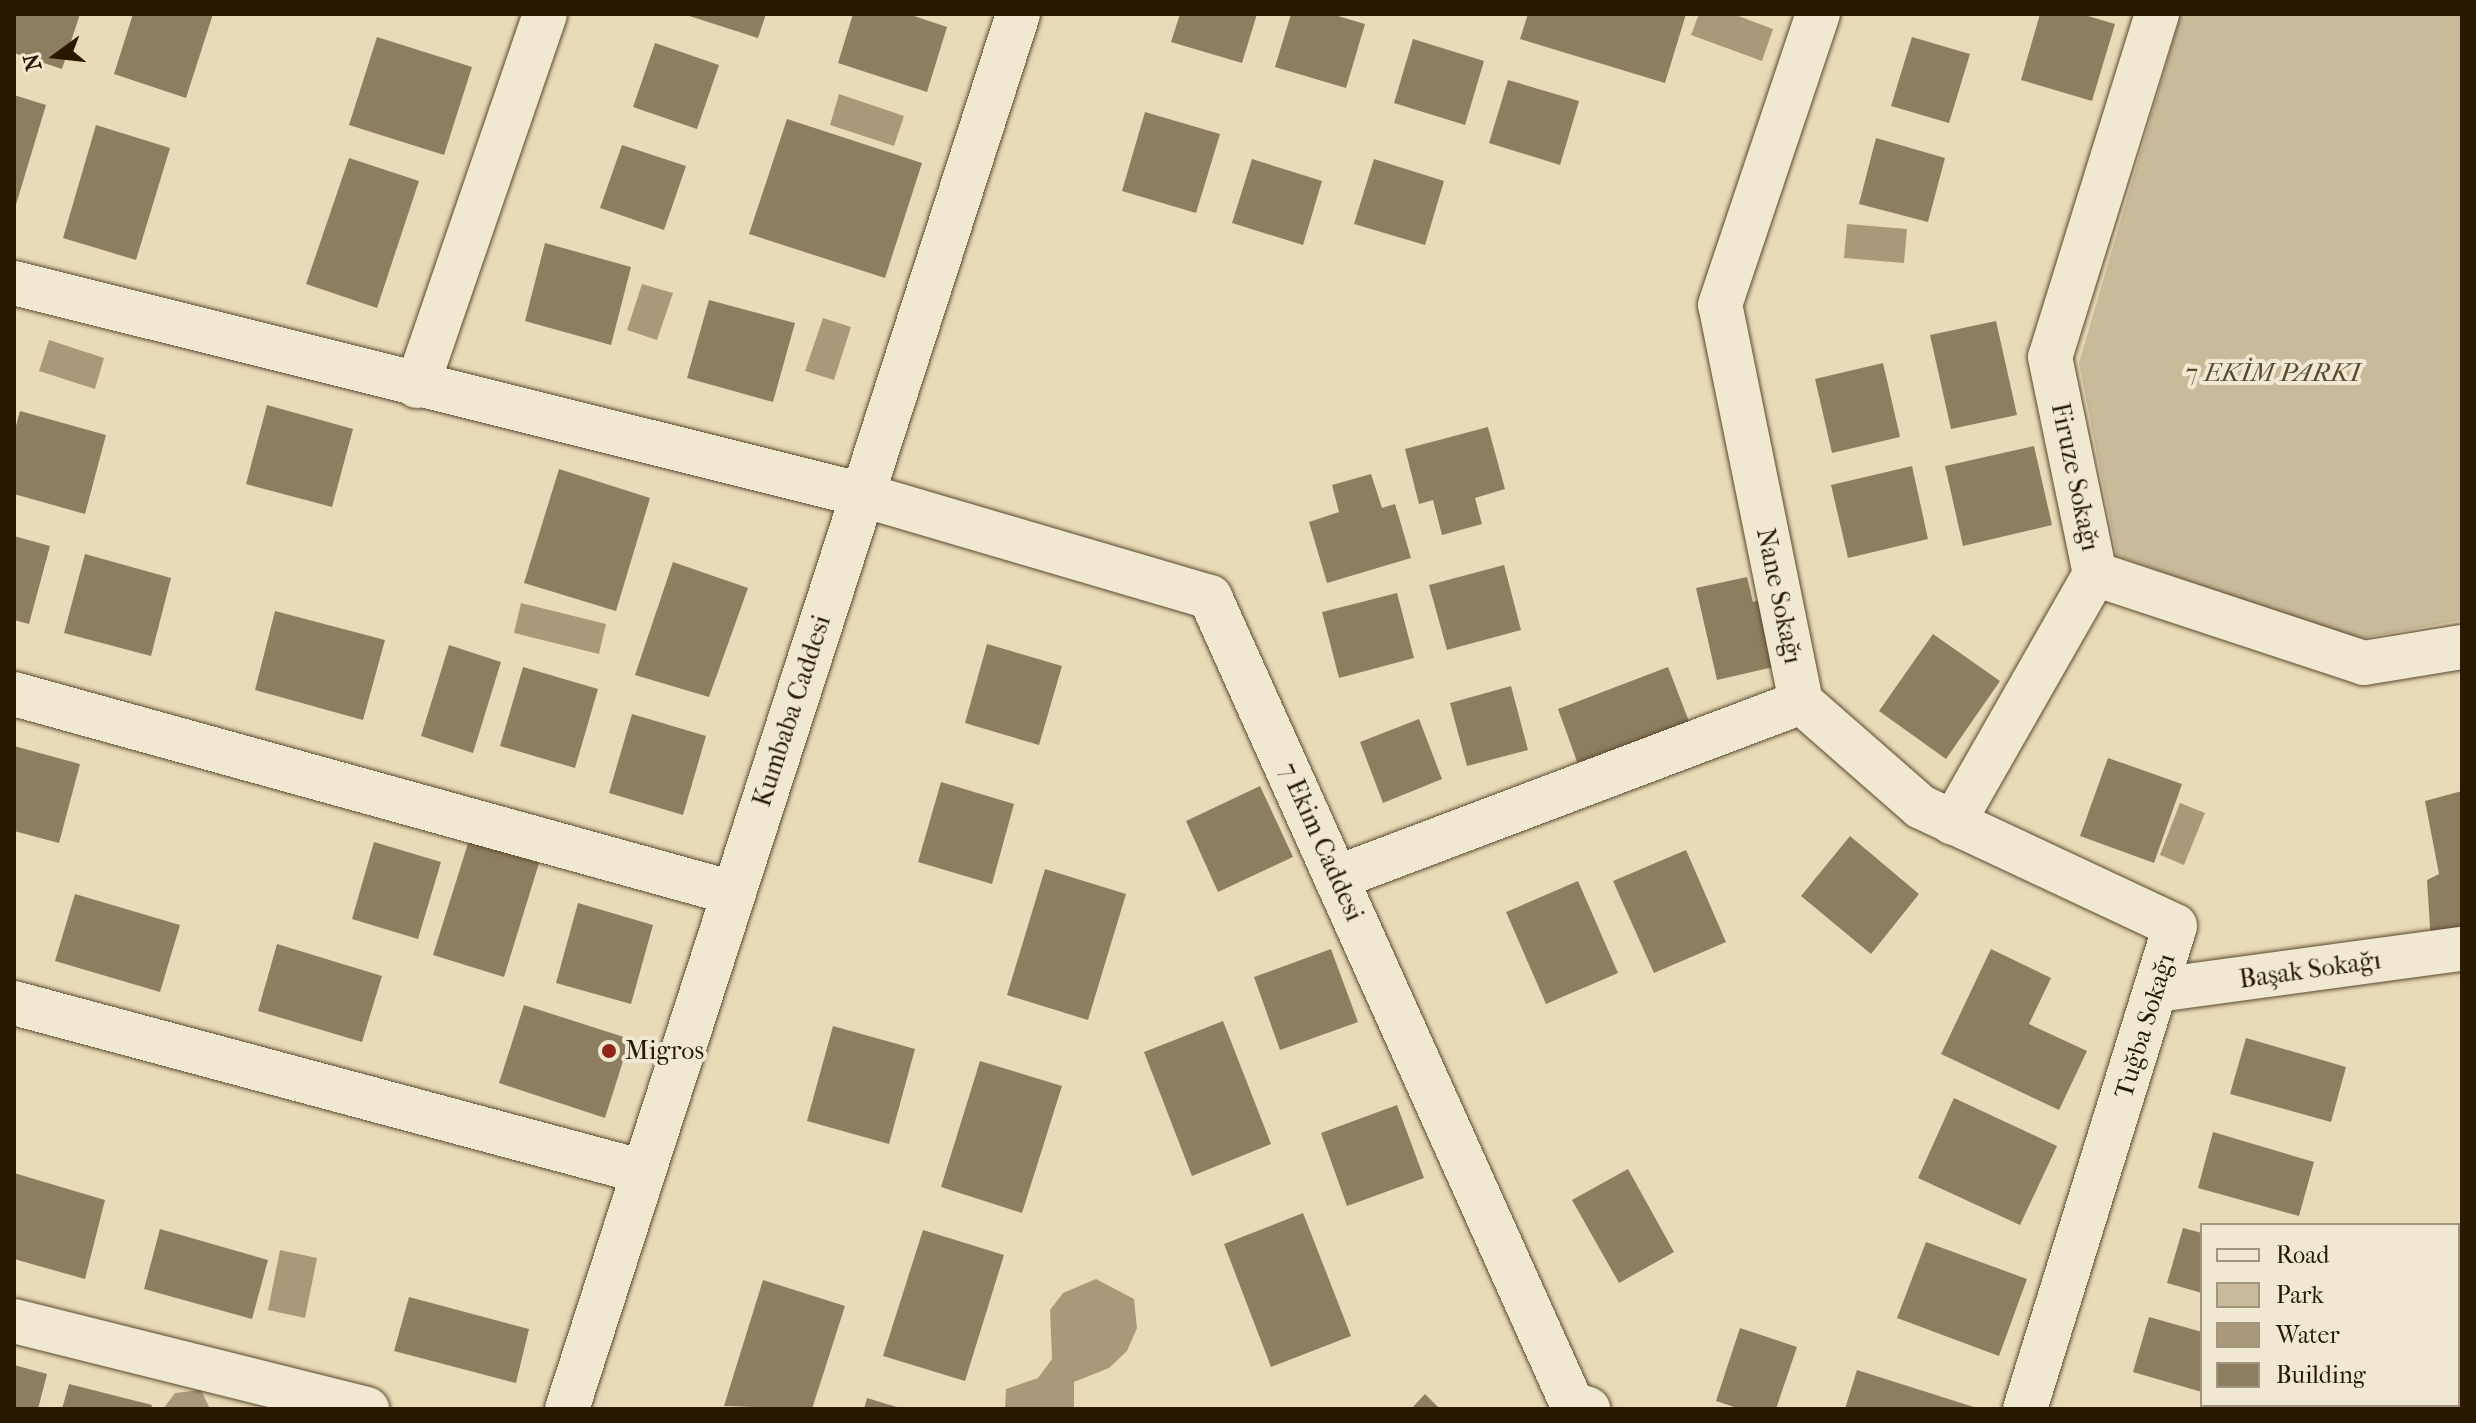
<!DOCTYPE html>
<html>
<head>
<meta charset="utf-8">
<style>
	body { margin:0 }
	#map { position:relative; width:2476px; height:1423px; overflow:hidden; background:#eadbb8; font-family:"IM FELL French Canon",serif }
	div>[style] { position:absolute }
	.green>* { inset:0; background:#c9ba99 }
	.water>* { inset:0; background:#a99979 }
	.building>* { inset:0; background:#8e7e60 }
	.roads { filter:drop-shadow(0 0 2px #5a4a2e) drop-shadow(0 0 2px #5a4a2e) }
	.street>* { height:44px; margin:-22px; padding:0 22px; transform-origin:22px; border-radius:22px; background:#f1e8d1 }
	.secondary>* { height:44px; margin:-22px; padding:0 22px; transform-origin:22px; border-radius:22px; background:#f1e8d1 }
	.dots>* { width:22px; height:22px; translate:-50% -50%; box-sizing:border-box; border:4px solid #f1e8d1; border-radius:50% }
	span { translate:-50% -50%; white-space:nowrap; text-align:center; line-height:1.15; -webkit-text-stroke:8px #f1e8d1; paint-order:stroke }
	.park-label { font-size:26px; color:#5a492e; font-style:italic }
	.street-label { font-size:26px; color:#2a1900 }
	.poi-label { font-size:26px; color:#2a1900 }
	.left { translate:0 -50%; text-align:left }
	.frame { position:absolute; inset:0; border:16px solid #2a1900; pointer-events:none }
	.legend { position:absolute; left:2200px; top:1223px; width:260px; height:184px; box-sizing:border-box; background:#f1e8d1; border:2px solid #a1957d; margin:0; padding:10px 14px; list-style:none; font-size:24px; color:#2a1900 }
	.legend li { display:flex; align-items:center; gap:16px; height:40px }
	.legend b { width:40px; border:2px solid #a1957d }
	.north { position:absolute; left:16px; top:16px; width:80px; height:80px; -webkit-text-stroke:6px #f1e8d1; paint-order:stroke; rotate:255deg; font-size:22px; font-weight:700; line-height:32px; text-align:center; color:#2a1900 }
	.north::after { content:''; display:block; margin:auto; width:28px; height:36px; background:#2a1900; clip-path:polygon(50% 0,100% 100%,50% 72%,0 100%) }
</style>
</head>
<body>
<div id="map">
	<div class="green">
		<div style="clip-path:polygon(2181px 14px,2462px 14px,2462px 620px,2357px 639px,2117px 556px,2079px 363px)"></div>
	</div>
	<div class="water">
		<div style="clip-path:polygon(1699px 14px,1733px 14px,1773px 29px,1762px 61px,1691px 35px)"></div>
		<div style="clip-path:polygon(839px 94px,904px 116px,894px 146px,830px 125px)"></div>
		<div style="clip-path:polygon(1847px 224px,1907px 229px,1904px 263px,1844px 258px)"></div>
		<div style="clip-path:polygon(642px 284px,673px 293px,657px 340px,627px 330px)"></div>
		<div style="clip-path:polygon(823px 318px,851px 327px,834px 380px,805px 371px)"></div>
		<div style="clip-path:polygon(49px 340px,104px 358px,95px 389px,39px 371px)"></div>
		<div style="clip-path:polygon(521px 603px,606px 624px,599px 654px,514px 633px)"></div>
		<div style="clip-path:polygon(2180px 803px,2205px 813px,2184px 865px,2160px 855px)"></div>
		<div style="clip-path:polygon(280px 1250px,317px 1258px,305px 1318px,268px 1310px)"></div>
		<div style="clip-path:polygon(1096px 1279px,1134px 1299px,1137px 1328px,1127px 1351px,1109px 1368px,1074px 1382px,1074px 1409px,1005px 1409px,1006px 1389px,1038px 1378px,1052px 1359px,1050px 1310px,1063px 1293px)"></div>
		<div style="clip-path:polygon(201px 1390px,210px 1409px,163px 1409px,175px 1393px)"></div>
	</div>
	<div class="building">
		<div style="clip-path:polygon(14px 14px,80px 14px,62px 69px,14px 53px)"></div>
		<div style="clip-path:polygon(133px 14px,213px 14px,186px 98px,114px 74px)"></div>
		<div style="clip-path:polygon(683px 14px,766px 14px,758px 38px)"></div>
		<div style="clip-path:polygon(853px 14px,908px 14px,947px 27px,927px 92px,838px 63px)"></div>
		<div style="clip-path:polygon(1180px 14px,1257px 14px,1242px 63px,1171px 42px)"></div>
		<div style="clip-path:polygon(1291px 14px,1331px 14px,1365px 24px,1346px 88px,1275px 67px)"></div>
		<div style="clip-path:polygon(1528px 14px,1686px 14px,1665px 83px,1520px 39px)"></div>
		<div style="clip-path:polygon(2040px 14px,2081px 14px,2115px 24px,2092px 101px,2021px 80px)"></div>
		<div style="clip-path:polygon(377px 37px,472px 67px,444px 155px,349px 125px)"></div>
		<div style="clip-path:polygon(1912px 37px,1970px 54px,1949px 123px,1891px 106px)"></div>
		<div style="clip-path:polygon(1413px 39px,1484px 61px,1465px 125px,1394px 103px)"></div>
		<div style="clip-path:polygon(655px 43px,719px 65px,697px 129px,633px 107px)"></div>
		<div style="clip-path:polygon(1508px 80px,1579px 101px,1560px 165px,1489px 143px)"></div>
		<div style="clip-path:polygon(14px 95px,46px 105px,15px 208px,14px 208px)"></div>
		<div style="clip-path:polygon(1145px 112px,1220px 134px,1196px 213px,1122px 191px)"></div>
		<div style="clip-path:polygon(787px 119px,922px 163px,885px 278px,749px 234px)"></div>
		<div style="clip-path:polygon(96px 125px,170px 148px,136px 260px,63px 238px)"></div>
		<div style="clip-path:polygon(1876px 138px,1945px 158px,1928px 222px,1859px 204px)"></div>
		<div style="clip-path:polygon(622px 145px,686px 166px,664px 230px,600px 208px)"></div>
		<div style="clip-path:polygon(349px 158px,419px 181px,377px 308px,306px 284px)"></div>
		<div style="clip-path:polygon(1252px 159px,1322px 181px,1303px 245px,1232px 223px)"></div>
		<div style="clip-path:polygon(1374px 159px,1444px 181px,1425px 245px,1354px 224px)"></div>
		<div style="clip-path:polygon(545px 243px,631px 267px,611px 345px,525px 321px)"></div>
		<div style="clip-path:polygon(709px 300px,795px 323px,773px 402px,687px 378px)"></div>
		<div style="clip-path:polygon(1996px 321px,2017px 415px,1951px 429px,1930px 335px)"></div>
		<div style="clip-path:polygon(1883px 363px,1900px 437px,1832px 453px,1815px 379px)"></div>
		<div style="clip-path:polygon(267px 405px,353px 429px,332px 507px,246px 484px)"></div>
		<div style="clip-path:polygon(20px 411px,106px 435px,85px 514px,14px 494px,14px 433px)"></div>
		<div style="clip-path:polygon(1488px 427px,1505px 489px,1475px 498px,1482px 524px,1442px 535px,1433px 500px,1419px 504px,1405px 449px)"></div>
		<div style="clip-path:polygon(2034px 446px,2052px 525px,1963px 546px,1945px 466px)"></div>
		<div style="clip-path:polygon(1912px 466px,1928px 539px,1848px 558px,1831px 485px)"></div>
		<div style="clip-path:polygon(559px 469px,650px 498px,616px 611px,524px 583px)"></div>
		<div style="clip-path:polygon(1371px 474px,1382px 508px,1395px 504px,1411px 558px,1327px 583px,1309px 522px,1339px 512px,1332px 485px)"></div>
		<div style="clip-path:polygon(14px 536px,50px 546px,29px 624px,14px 620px)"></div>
		<div style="clip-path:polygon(85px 554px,171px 578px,151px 656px,64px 633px)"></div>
		<div style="clip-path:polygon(673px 562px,748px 588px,709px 697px,635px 675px)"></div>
		<div style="clip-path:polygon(1504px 565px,1521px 630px,1447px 650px,1429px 585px)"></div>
		<div style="clip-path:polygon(1747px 577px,1753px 602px,1767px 598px,1782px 665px,1717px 680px,1696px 588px)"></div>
		<div style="clip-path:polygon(1397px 593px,1414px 658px,1339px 678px,1322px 612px)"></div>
		<div style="clip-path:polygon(275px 611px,385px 640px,363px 720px,255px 690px)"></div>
		<div style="clip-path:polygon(1933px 634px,2000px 681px,1946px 759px,1879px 711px)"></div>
		<div style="clip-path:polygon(987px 644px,1062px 666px,1039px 745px,965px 723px)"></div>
		<div style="clip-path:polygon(449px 645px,501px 662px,473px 753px,421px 736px)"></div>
		<div style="clip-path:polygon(523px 667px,598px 689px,575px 768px,500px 746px)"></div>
		<div style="clip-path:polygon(1668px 667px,1690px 724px,1579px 767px,1558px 709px)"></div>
		<div style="clip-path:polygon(1511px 686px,1528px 750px,1467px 766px,1450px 703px)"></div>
		<div style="clip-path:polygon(632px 714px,706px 736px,683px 815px,609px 793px)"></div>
		<div style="clip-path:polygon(1419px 719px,1442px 779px,1383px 803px,1360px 742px)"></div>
		<div style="clip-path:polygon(14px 746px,80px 764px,59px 843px,14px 831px)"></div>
		<div style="clip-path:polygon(2108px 758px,2182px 784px,2154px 863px,2080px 836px)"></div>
		<div style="clip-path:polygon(941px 782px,1014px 804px,992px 884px,918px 862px)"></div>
		<div style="clip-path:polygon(1260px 786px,1293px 857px,1218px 892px,1186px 821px)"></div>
		<div style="clip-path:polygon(2462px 791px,2462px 937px,2431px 943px,2427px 880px,2439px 874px,2425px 801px)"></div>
		<div style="clip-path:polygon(1850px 836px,1919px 894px,1871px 954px,1801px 896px)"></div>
		<div style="clip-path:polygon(469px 840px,539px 863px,504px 977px,433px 955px)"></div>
		<div style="clip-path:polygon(374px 842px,441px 862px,418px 939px,352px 919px)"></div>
		<div style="clip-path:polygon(1686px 850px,1726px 942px,1654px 973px,1613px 881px)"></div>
		<div style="clip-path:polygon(1045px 869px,1126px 894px,1088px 1020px,1007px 995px)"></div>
		<div style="clip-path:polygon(1578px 881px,1618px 973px,1546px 1004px,1506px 912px)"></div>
		<div style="clip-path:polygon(75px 894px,180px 925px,160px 992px,55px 961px)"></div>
		<div style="clip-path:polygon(578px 903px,653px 925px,631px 1004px,556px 983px)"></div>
		<div style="clip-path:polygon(277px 944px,382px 976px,362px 1042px,258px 1011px)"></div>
		<div style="clip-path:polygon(1331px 949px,1358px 1022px,1280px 1050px,1254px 977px)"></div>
		<div style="clip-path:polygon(1991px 949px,2051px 978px,2029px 1024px,2087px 1051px,2059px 1110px,1941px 1054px)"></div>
		<div style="clip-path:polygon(524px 1005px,630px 1039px,605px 1118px,499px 1083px)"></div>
		<div style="clip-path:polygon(1223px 1021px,1271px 1144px,1192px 1176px,1144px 1052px)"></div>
		<div style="clip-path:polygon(833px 1026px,915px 1049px,889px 1144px,807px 1121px)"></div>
		<div style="clip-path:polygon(2246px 1038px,2346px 1067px,2331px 1122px,2230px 1094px)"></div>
		<div style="clip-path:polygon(980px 1061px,1062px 1086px,1022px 1213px,941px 1187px)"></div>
		<div style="clip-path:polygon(1954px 1098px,2057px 1146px,2020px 1225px,1918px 1178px)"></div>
		<div style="clip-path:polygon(1397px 1105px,1424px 1178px,1347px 1206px,1321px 1133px)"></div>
		<div style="clip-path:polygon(2213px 1132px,2314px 1162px,2299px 1216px,2198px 1188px)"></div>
		<div style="clip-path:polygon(1628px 1169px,1674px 1252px,1619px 1283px,1572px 1200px)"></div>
		<div style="clip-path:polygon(14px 1173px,105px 1200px,85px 1279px,14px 1259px)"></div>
		<div style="clip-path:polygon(1303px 1213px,1351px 1336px,1271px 1367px,1224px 1244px)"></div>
		<div style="clip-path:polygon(2183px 1228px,2202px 1233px,2202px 1293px,2167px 1283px)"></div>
		<div style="clip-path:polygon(160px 1229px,268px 1260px,252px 1319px,144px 1289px)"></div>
		<div style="clip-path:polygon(923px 1230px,1004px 1255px,965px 1381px,883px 1356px)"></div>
		<div style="clip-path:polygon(1926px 1242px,2027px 1279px,1999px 1356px,1897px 1318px)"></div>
		<div style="clip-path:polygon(763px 1280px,845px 1306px,812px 1409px,724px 1406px)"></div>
		<div style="clip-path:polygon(409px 1297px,529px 1329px,516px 1383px,394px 1351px)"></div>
		<div style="clip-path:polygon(2149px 1317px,2202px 1332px,2202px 1392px,2133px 1372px)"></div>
		<div style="clip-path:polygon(1740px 1328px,1797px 1347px,1776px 1409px,1740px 1409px,1716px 1401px)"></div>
		<div style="clip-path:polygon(14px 1365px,47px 1374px,38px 1409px,14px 1409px)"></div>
		<div style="clip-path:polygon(1857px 1370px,1977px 1408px,1977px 1409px,1845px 1409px)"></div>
		<div style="clip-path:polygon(69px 1384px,152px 1405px,151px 1409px,62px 1409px)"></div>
		<div style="clip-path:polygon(1425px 1394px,1440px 1409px,1411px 1409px)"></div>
		<div style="clip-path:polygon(867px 1398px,900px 1408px,900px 1409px,864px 1409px)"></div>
	</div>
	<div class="roads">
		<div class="street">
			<div style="left:2157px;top:14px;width:359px;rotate:107.3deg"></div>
			<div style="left:2050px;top:357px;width:222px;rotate:78.3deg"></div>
			<div style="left:2095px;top:574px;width:283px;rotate:18.3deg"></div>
			<div style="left:2364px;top:663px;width:99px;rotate:-9.3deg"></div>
			<div style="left:14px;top:283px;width:875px;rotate:14.02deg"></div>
			<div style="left:417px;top:386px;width:393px;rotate:-71deg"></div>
			<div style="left:14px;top:694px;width:746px;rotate:15.47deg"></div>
			<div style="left:1801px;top:702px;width:159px;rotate:41.2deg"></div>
			<div style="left:1921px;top:807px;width:280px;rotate:25.1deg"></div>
			<div style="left:2175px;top:926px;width:506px;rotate:107.25deg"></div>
			<div style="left:1801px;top:702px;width:405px;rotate:-101.5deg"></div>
			<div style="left:1720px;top:305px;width:307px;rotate:-71.4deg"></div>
			<div style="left:1953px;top:823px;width:287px;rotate:-60.3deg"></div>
			<div style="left:1336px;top:878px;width:497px;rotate:-20.7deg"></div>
			<div style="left:2157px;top:990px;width:308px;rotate:-7.7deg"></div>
			<div style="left:14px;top:1003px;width:652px;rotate:15.02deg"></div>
			<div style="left:14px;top:1321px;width:364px;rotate:14deg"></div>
		</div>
		<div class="secondary">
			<div style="left:863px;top:495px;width:362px;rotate:16.4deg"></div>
			<div style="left:1210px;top:597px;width:884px;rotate:65.84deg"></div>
			<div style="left:1572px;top:1404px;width:17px;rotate:17deg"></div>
			<div style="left:567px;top:1409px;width:1466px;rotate:-72.08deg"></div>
		</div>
	</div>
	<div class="dots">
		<div style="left:609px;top:1051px;background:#8f2418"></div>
	</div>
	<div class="park-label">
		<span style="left:2273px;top:373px">7 EKİM PARKI</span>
	</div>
	<div class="street-label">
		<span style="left:2075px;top:477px;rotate:78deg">Firuze Sokağı</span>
		<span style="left:1779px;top:596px;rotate:78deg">Nane Sokağı</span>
		<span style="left:792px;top:711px;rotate:-72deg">Kumbaba Caddesi</span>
		<span style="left:1321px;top:842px;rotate:66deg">7 Ekim Caddesi</span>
		<span style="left:2310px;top:970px;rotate:-8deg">Başak Sokağı</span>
		<span style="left:2145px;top:1026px;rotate:-73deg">Tuğba Sokağı</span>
	</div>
	<div class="poi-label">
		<span class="left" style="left:625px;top:1051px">Migros</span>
	</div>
	<div class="frame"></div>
	<ul class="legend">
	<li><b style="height:10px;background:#f1e8d1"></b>Road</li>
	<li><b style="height:22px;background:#c9ba99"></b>Park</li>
	<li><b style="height:22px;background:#a99979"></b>Water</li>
	<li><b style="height:22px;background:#8e7e60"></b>Building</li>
	</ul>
	<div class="north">N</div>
</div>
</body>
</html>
